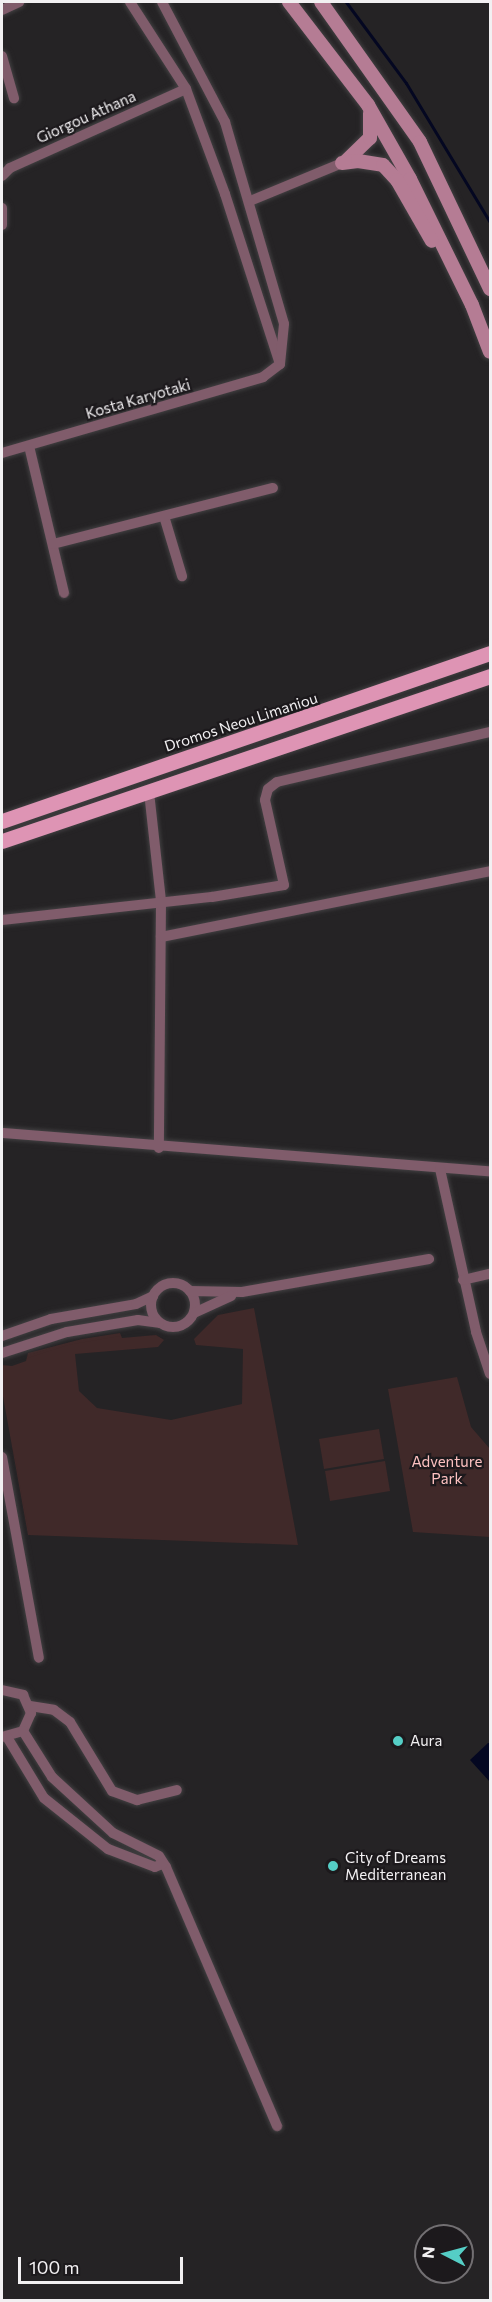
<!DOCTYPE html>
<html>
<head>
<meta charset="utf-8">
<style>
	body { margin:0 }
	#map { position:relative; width:492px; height:2302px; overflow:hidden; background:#252325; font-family:Commissioner,sans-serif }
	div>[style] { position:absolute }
	.green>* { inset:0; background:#402929 }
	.water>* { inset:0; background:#040721 }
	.stream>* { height:3px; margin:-1.5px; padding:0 1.5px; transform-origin:1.5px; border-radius:1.5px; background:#040721 }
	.roads { filter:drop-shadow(0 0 2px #424042) drop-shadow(0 0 2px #424042) }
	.minor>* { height:10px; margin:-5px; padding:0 5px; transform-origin:5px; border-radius:5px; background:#805c6b }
	.minor>.ring { margin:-5px; padding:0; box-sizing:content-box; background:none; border:10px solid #805c6b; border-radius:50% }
	.secondary>* { height:14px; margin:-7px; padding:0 7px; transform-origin:7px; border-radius:7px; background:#b57c94 }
	.primary>* { height:15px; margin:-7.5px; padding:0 7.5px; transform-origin:7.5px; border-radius:7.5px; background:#de94b4 }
	.dots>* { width:16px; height:16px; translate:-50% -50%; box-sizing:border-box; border:3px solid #1c191c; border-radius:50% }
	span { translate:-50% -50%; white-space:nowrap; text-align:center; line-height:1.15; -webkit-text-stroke:4.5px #1c191c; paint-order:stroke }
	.street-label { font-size:15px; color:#f2f0f2 }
	.park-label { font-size:15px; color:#fcc1c0 }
	.poi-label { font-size:15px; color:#f2f0f2 }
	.left { translate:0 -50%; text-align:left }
	.frame { position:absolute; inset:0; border:3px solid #f2f0f2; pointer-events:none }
	.north { position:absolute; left:414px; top:2224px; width:60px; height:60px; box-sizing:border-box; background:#1c191c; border:2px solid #726f72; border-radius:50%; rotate:276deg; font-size:16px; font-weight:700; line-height:24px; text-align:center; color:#f2f0f2 }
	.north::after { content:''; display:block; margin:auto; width:21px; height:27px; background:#55cec6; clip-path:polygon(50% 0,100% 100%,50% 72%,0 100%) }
	.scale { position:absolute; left:18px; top:2257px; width:165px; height:27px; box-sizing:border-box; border:3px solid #f2f0f2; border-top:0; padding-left:8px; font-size:18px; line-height:21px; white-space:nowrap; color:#f2f0f2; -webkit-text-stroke:4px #1c191c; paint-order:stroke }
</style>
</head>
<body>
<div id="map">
	<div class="green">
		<div style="clip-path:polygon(254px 1308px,298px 1545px,28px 1535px,2px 1391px,2px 1365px,12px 1366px,26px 1361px,28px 1353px,82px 1339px,120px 1333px,122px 1338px,156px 1335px,164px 1340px,158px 1347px,75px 1354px,79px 1391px,97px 1408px,171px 1420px,242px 1404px,243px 1349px,196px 1345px,194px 1339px,218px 1315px)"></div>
		<div style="clip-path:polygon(457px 1377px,471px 1427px,490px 1449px,490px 1537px,413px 1532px,388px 1389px)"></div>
		<div style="clip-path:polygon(379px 1429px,384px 1459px,324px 1469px,319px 1439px)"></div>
		<div style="clip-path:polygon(385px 1461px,390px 1491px,330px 1501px,325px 1471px)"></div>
	</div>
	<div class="water">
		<div style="clip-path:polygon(488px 1743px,490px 1743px,490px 1782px,470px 1760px)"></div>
	</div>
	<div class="stream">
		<div style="left:346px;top:2px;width:101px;rotate:53.5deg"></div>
		<div style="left:406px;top:83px;width:162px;rotate:58.9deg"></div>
	</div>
	<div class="roads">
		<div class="minor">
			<div style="left:130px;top:2px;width:103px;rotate:57.2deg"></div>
			<div style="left:186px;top:89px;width:112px;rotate:69.6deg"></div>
			<div style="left:225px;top:194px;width:179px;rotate:72.1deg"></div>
			<div style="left:162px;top:2px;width:136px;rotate:62.3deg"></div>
			<div style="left:225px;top:122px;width:210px;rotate:73.7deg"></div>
			<div style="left:284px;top:324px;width:40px;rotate:95.7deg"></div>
			<div style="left:2px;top:10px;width:19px;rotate:-25deg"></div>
			<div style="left:2px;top:56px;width:44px;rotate:74.1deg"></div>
			<div style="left:2px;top:176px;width:11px;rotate:-45deg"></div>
			<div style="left:10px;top:168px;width:193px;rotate:-24.2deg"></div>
			<div style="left:250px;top:201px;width:100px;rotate:-22.4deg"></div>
			<div style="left:2px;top:208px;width:17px;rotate:90deg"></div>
			<div style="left:29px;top:446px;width:151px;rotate:76.6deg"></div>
			<div style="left:2px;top:453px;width:272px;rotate:-16.2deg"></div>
			<div style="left:263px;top:377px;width:21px;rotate:-37deg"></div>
			<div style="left:164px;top:516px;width:63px;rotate:73.3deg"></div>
			<div style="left:53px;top:544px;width:227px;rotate:-14.3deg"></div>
			<div style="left:149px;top:792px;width:110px;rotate:83.7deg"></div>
			<div style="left:161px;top:901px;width:247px;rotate:90.5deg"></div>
			<div style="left:2px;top:920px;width:211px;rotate:-6.3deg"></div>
			<div style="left:212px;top:897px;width:73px;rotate:-9.5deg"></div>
			<div style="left:284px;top:885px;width:87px;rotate:-102.6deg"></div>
			<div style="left:265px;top:800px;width:11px;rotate:-75deg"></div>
			<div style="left:268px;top:789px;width:11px;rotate:-38deg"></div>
			<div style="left:277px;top:782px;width:219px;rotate:-13.2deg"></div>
			<div style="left:161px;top:937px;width:336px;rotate:-11.3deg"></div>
			<div style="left:2px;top:1133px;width:489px;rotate:4.5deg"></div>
			<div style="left:440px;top:1169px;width:167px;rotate:77.5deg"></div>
			<div style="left:476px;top:1332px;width:44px;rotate:71.6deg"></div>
			<div style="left:463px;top:1280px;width:28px;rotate:-13deg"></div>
			<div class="ring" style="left:151px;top:1283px;width:34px;height:34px"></div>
			<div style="left:190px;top:1291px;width:52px;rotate:1.1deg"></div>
			<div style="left:242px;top:1292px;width:190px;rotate:-10deg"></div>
			<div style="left:194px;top:1313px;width:41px;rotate:-24.7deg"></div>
			<div style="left:2px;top:1336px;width:52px;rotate:-19.1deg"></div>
			<div style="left:51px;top:1319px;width:86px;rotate:-10deg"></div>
			<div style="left:136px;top:1304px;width:19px;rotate:-25deg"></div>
			<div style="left:2px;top:1353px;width:68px;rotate:-17.9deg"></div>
			<div style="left:67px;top:1332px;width:72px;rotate:-9.6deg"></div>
			<div style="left:138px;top:1320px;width:21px;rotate:8deg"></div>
			<div style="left:2px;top:1457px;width:204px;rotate:79.6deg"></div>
			<div style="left:2px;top:1690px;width:22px;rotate:13deg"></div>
			<div style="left:23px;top:1695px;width:20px;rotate:66deg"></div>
			<div style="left:31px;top:1713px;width:20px;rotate:114deg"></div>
			<div style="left:23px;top:1731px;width:22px;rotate:164deg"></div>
			<div style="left:30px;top:1706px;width:24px;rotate:9deg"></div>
			<div style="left:54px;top:1710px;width:20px;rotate:37deg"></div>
			<div style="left:70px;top:1722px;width:81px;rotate:58.7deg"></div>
			<div style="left:112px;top:1791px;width:27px;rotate:20deg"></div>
			<div style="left:137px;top:1800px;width:41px;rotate:-14deg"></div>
			<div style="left:23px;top:1731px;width:54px;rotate:57.8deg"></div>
			<div style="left:52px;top:1777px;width:83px;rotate:42.6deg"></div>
			<div style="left:113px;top:1833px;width:51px;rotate:26.6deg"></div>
			<div style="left:159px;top:1856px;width:13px;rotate:58deg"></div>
			<div style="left:166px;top:1867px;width:282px;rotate:66.8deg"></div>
			<div style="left:7px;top:1737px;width:71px;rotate:58.8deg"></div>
			<div style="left:44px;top:1798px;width:82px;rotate:38.6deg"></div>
			<div style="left:108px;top:1849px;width:50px;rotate:21deg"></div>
			<div style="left:155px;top:1867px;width:8px;rotate:-23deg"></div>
		</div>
		<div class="secondary">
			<div style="left:289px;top:2px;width:130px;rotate:52.5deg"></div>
			<div style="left:368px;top:105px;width:85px;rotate:60.4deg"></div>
			<div style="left:410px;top:179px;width:140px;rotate:63.8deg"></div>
			<div style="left:472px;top:305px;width:50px;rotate:69deg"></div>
			<div style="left:321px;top:2px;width:171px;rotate:54.7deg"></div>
			<div style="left:420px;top:142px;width:163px;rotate:64.5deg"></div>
			<div style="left:346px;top:161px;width:33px;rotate:-44deg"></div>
			<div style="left:370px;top:138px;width:25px;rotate:-90deg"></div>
			<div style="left:342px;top:163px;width:16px;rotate:-7deg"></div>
			<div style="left:358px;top:161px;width:25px;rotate:9deg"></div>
			<div style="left:383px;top:165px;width:21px;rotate:47deg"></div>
			<div style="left:397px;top:180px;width:70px;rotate:60.2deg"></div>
		</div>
		<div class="primary">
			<div style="left:2px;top:821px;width:516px;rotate:-19deg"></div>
			<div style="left:2px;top:841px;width:515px;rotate:-18.68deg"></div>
		</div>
	</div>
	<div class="dots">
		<div style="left:398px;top:1741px;background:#55cec6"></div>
		<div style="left:333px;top:1866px;background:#55cec6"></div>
	</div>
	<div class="street-label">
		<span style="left:86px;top:117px;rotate:-24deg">Giorgou Athana</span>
		<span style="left:138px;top:399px;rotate:-16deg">Kosta Karyotaki</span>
		<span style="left:241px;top:722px;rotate:-18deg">Dromos Neou Limaniou</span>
	</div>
	<div class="park-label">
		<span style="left:447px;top:1470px">Adventure<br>Park</span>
	</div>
	<div class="poi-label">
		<span class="left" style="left:410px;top:1741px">Aura</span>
		<span class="left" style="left:345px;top:1866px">City of Dreams<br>Mediterranean</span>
	</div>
	<div class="frame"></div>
	<div class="north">N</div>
	<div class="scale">100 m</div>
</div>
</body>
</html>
